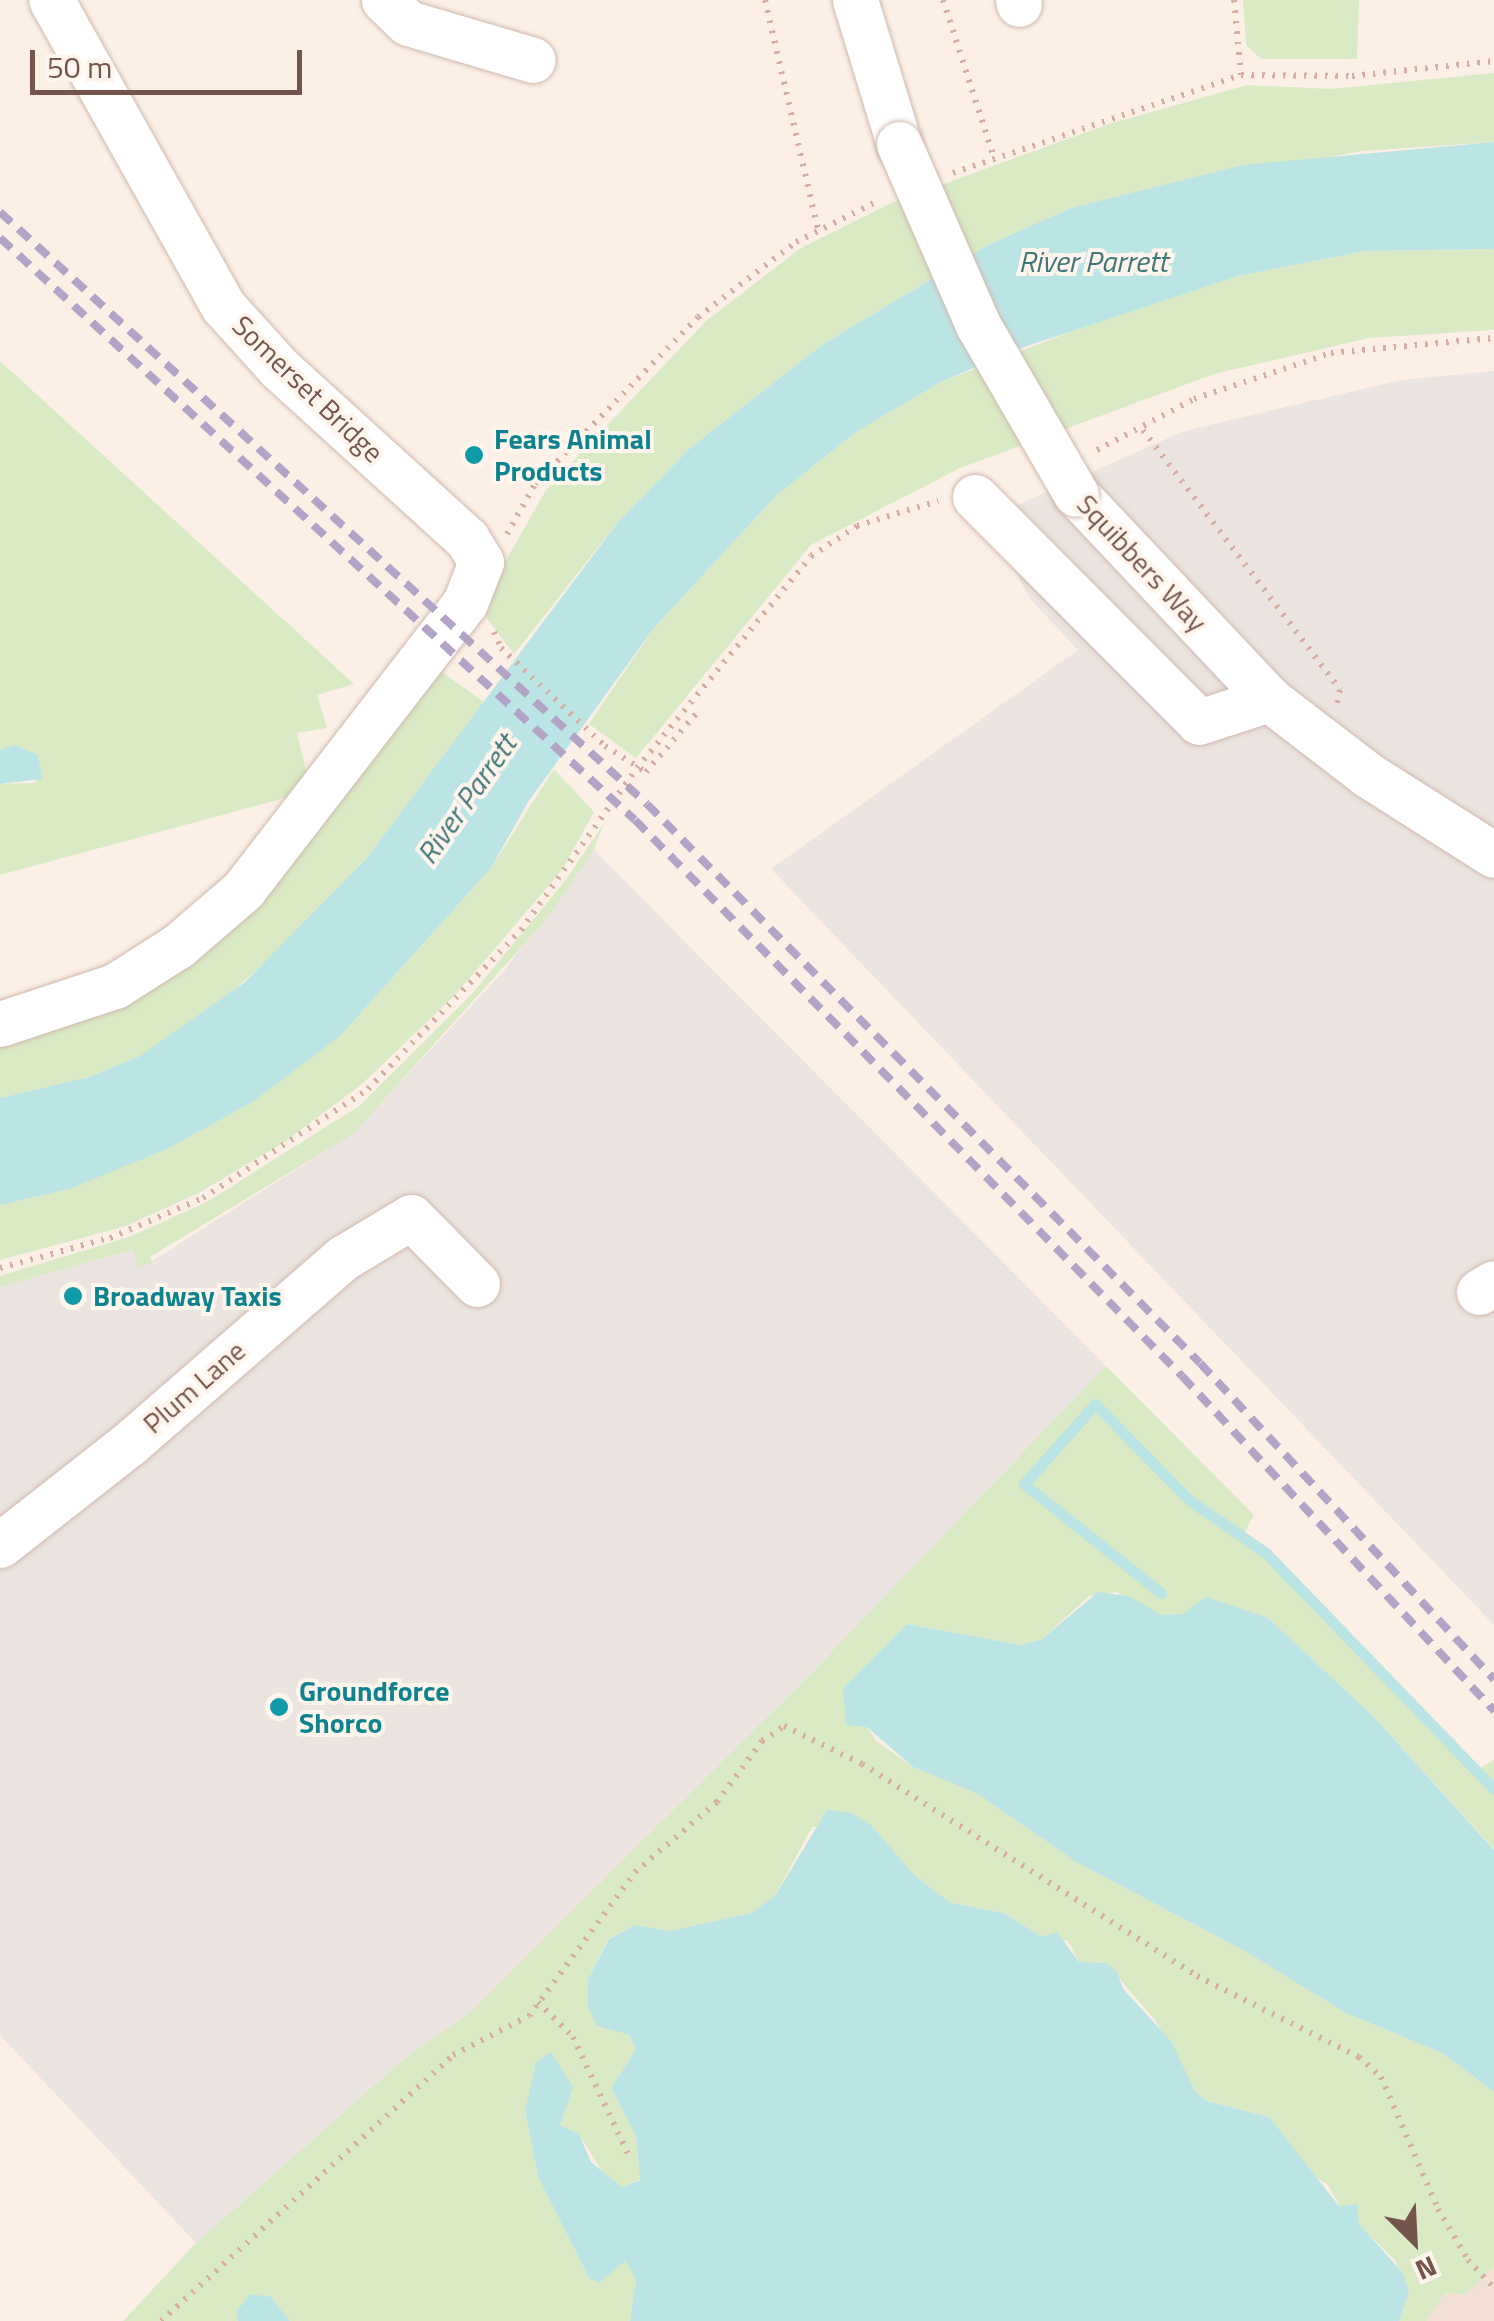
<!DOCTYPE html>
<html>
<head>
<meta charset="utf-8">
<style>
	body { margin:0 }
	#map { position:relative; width:1494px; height:2321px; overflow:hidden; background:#fcf0e6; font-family:"Titillium Web",sans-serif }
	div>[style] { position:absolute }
	.residential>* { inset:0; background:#f4e1d5 }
	.industrial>* { inset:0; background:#ece4e0 }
	.green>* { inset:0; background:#d9eac4 }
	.water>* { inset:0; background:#bbe5e5 }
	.stream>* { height:11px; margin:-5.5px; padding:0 5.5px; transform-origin:5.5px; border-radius:5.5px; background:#bbe5e5 }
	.path>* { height:6px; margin-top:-3px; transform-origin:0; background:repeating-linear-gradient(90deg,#d6aea1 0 2.5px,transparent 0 10.5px) }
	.roads { filter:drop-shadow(0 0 2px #d0b9af) drop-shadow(0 0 2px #d0b9af) }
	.minor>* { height:45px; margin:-22.5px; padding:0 22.5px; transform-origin:22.5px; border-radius:22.5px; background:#fff }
	.rail>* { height:8px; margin-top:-4px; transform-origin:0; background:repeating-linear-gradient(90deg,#b2a4c6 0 15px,transparent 0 25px) }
	.bridges { filter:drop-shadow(0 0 2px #d0b9af) drop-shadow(0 0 2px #d0b9af) }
	.minor-bridge>* { height:45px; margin:-22.5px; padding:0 22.5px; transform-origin:22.5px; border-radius:22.5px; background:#fff }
	.dots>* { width:28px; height:28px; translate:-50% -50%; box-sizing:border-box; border:5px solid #fff5ec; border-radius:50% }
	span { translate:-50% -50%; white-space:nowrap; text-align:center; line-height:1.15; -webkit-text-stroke:8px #fff5ec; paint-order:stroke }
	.street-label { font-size:28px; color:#75544b }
	.culture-label { font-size:28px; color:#0d838f; font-weight:700 }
	.left { translate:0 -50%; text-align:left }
	.water-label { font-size:30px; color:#3f787a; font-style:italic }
	.north { position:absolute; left:1364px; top:2191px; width:100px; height:100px; -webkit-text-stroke:8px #fff5ec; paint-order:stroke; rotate:156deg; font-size:28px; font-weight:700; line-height:40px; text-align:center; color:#75544b }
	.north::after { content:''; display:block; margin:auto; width:35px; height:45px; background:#75544b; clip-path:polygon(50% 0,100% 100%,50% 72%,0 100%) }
	.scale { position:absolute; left:30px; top:50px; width:272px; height:45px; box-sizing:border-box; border:5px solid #75544b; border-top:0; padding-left:12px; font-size:30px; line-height:35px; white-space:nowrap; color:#75544b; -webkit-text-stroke:8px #fff5ec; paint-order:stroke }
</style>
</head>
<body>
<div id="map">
	<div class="residential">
		<div style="clip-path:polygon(1494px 2266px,1494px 2321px,1426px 2321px,1445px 2293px,1464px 2295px)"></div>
	</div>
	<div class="industrial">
		<div style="clip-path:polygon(1494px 371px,1494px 1625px,771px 869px,1078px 650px,1031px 600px,986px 519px,1184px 431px,1401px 380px)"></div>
		<div style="clip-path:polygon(594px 850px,1106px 1366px,819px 1665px,472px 2011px,404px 2059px,196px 2243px,0 2035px,0 1287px,133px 1250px,152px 1261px,352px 1134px,504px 971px)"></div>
	</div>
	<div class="green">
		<div style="clip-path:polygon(1243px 0,1359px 0,1357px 59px,1261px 59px,1246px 45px)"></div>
		<div style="clip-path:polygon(1494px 73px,1494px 142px,1361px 151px,1071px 208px,988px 245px,823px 344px,689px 449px,618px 522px,514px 654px,479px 608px,546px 490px,706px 321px,801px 248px,891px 203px,1109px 124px,1247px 85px,1331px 89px)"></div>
		<div style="clip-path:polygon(1494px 249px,1494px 330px,1369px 338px,1214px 374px,960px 468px,811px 545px,636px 758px,589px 724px,654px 628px,777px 495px,856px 432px,941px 382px,1137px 306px,1238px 276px,1365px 251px)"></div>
		<div style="clip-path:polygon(0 361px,354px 684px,317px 695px,327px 728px,297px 733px,311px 791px,0 875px,0 784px,35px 783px,40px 770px,0 750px)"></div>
		<div style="clip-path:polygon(435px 667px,484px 702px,366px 859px,282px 947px,200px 1020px,140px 1056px,89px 1077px,0 1098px,0 1035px,148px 976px)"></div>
		<div style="clip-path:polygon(554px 769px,594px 812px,562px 870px,455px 995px,362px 1084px,286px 1141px,197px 1194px,126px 1226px,0 1260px,0 1205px,69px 1189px,341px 1035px,491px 868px)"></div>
		<div style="clip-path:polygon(604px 823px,594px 850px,545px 921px,353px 1134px,150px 1257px,152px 1262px,138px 1267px,132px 1250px,0 1287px,0 1276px,129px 1237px,207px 1202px,359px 1106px,471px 995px,565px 881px)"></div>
		<div style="clip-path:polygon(1106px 1366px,1254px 1515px,1242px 1537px,1266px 1553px,1477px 1770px,1494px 1760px,1494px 1849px,1374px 1717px,1268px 1618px,1161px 1615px,1117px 1592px,1089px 1596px,1042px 1639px,1021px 1645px,907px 1624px,843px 1688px,876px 1741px,913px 1767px,978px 1794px,1076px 1862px,1243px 1950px,1346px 2013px,1444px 2054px,1494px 2092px,1494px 2266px,1473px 2288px,1464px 2295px,1445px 2293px,1426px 2321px,1399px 2321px,1409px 2292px,1395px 2260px,1340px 2207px,1328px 2185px,1310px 2173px,1269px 2117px,1207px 2101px,1195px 2091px,1155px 2020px,1106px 1963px,1079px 1962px,1068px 1941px,1042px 1937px,1004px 1913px,951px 1903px,914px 1876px,872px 1826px,812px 1827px,775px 1896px,751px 1913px,670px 1931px,634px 1925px,607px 1940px,588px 1979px,597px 2026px,629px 2035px,636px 2049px,611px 2088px,636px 2136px,640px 2179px,623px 2187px,608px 2181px,579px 2134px,560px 2125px,572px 2087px,551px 2052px,531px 2091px,525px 2111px,538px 2177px,589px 2278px,625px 2261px,636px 2279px,630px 2321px,290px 2321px,271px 2297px,236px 2312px,238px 2321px,123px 2321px,196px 2243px,404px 2059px,472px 2011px,819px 1665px)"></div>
	</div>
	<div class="water">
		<div style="clip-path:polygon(1494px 142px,1494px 249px,1365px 251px,1238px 276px,1015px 350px,941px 382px,856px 432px,777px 495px,654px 628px,528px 802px,491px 868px,341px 1035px,254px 1101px,167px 1149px,69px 1189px,0 1205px,0 1098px,89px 1077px,140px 1056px,245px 982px,366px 859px,618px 522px,689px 449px,823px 344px,988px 245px,1071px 208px,1243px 165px)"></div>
		<div style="clip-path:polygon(15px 745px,38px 755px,42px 779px,0 784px,0 750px)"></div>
		<div style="clip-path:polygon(1098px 1592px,1129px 1596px,1161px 1615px,1183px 1614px,1206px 1597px,1268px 1618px,1374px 1717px,1494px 1850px,1494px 2092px,1444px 2054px,1346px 2013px,1243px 1950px,1076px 1862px,978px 1794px,913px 1767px,867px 1727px,846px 1725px,843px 1688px,907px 1624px,1021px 1645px,1042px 1639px)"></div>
		<div style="clip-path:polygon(827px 1810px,851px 1813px,872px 1826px,915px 1876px,951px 1903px,1004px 1913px,1042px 1937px,1057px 1932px,1079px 1962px,1106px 1963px,1116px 1970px,1124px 1990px,1171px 2041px,1195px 2091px,1207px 2101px,1269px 2117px,1339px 2206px,1357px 2204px,1359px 2224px,1403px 2273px,1409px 2292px,1399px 2321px,630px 2321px,636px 2279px,625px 2261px,599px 2283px,589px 2278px,538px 2177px,525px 2111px,536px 2062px,551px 2052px,573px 2087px,560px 2125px,579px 2134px,591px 2162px,622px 2187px,640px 2180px,636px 2136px,611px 2088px,636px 2049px,629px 2035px,597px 2026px,588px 2007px,588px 1979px,608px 1940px,634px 1925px,670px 1931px,751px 1913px,775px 1896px)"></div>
		<div style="clip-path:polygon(250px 2294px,271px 2297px,290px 2321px,238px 2321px,236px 2312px)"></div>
	</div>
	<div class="stream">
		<div style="left:1161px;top:1593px;width:175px;rotate:-141.5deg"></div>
		<div style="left:1024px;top:1484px;width:107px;rotate:-48.4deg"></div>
		<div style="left:1095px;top:1404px;width:134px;rotate:45.6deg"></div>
		<div style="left:1189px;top:1500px;width:93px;rotate:34.5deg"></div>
		<div style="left:1266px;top:1553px;width:328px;rotate:46deg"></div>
	</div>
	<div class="path">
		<div style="left:765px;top:0;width:236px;rotate:77deg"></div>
		<div style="left:943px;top:0;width:166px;rotate:72.1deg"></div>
		<div style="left:1234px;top:0;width:75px;rotate:84.7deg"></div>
		<div style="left:953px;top:173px;width:304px;rotate:-18.8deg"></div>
		<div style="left:1241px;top:75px;width:111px;rotate:0.5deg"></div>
		<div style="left:1352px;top:76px;width:143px;rotate:-6deg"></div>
		<div style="left:1143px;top:430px;width:326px;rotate:52.8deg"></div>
		<div style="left:1340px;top:690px;width:14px;rotate:102deg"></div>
		<div style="left:1097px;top:450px;width:110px;rotate:-27.7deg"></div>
		<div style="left:1194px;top:399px;width:145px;rotate:-18.6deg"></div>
		<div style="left:1331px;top:353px;width:164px;rotate:-5.3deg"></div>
		<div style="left:507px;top:534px;width:57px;rotate:-60.8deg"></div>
		<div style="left:535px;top:484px;width:233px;rotate:-45.7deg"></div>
		<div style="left:698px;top:317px;width:123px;rotate:-37.4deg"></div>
		<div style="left:796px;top:242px;width:94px;rotate:-26.6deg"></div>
		<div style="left:494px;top:632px;width:17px;rotate:66deg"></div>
		<div style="left:501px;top:648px;width:143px;rotate:43.3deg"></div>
		<div style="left:605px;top:746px;width:49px;rotate:32.4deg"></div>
		<div style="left:646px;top:772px;width:84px;rotate:-49.3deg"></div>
		<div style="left:0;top:1268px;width:114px;rotate:-15.3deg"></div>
		<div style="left:110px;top:1238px;width:101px;rotate:-23.3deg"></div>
		<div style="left:203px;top:1198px;width:198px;rotate:-33.4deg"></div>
		<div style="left:368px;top:1089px;width:221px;rotate:-46.1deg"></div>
		<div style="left:521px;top:930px;width:199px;rotate:-54.4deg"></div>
		<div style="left:637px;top:768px;width:274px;rotate:-50.6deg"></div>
		<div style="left:811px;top:556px;width:55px;rotate:-33.1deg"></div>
		<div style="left:857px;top:526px;width:85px;rotate:-17.2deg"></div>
		<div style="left:538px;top:2002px;width:49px;rotate:45deg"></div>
		<div style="left:573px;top:2037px;width:134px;rotate:64.8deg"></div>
		<div style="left:161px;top:2321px;width:395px;rotate:-42.3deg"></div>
		<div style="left:453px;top:2055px;width:85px;rotate:-27.2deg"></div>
		<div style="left:529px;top:2016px;width:179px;rotate:-53.6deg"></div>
		<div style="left:635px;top:1872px;width:108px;rotate:-40.5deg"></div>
		<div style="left:717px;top:1802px;width:76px;rotate:-53.6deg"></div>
		<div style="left:762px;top:1741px;width:27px;rotate:-34deg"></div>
		<div style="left:784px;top:1726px;width:87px;rotate:26deg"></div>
		<div style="left:862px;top:1764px;width:396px;rotate:32.3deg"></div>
		<div style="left:1197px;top:1976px;width:181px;rotate:26.6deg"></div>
		<div style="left:1359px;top:2057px;width:30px;rotate:42deg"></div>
		<div style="left:1381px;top:2077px;width:144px;rotate:66.6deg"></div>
		<div style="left:1438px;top:2209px;width:59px;rotate:59.5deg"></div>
		<div style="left:1468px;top:2260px;width:38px;rotate:47deg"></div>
	</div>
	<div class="roads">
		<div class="minor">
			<div style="left:384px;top:0;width:33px;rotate:44deg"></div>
			<div style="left:408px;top:23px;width:130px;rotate:16.5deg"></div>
			<div style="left:855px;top:0;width:151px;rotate:73deg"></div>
			<div style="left:1018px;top:0;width:4px;rotate:76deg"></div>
			<div style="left:1076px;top:494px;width:282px;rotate:46.7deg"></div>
			<div style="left:1269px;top:699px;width:125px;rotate:37.5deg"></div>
			<div style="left:1368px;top:775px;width:149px;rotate:32.4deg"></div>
			<div style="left:975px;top:497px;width:317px;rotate:45.1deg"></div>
			<div style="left:1199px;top:722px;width:74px;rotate:-18.2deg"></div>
			<div style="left:0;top:1024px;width:121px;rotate:-18.3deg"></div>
			<div style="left:115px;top:986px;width:75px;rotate:-32.4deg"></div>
			<div style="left:178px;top:946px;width:86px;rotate:-40.7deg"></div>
			<div style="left:243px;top:890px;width:363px;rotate:-52.3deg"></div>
			<div style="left:465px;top:603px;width:44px;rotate:-68.7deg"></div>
			<div style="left:481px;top:562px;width:27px;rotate:-121deg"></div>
			<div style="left:467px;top:539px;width:254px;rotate:-137.7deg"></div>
			<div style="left:279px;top:368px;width:84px;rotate:-132.1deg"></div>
			<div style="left:223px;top:306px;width:351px;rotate:-119.3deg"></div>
			<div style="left:1479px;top:1292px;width:17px;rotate:-31deg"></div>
			<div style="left:0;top:1545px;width:165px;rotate:-38.1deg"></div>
			<div style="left:130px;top:1443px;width:282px;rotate:-41deg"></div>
			<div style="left:343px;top:1258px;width:79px;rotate:-31.1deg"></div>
			<div style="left:411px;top:1217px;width:94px;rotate:45.4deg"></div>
		</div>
	</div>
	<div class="rail">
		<div style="left:0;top:212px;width:877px;rotate:42.46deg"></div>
		<div style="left:647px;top:804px;width:786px;rotate:45.31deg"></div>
		<div style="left:1200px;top:1363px;width:432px;rotate:47.1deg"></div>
		<div style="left:0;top:238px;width:861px;rotate:42.51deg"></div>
		<div style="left:635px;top:820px;width:780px;rotate:45.47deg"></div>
		<div style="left:1182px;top:1376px;width:458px;rotate:47deg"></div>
	</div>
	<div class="bridges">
		<div class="minor-bridge">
			<div style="left:899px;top:144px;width:197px;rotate:66.4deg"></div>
			<div style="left:978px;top:325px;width:195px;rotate:59.9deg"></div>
		</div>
	</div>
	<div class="dots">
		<div style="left:474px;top:455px;background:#0f9aa8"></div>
		<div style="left:73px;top:1296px;background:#0f9aa8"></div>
		<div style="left:279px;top:1707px;background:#0f9aa8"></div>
	</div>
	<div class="street-label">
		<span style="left:308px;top:389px;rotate:44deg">Somerset Bridge</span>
		<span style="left:1142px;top:563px;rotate:47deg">Squibbers Way</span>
		<span style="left:194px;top:1387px;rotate:-41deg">Plum Lane</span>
	</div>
	<div class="culture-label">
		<span class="left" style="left:494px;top:455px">Fears Animal<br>Products</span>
		<span class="left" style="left:93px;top:1296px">Broadway Taxis</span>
		<span class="left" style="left:299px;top:1707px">Groundforce<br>Shorco</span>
	</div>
	<div class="water-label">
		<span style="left:1093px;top:261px">River Parrett</span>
		<span style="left:466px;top:799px;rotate:-55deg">River Parrett</span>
	</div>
	<div class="north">N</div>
	<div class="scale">50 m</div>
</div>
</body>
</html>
